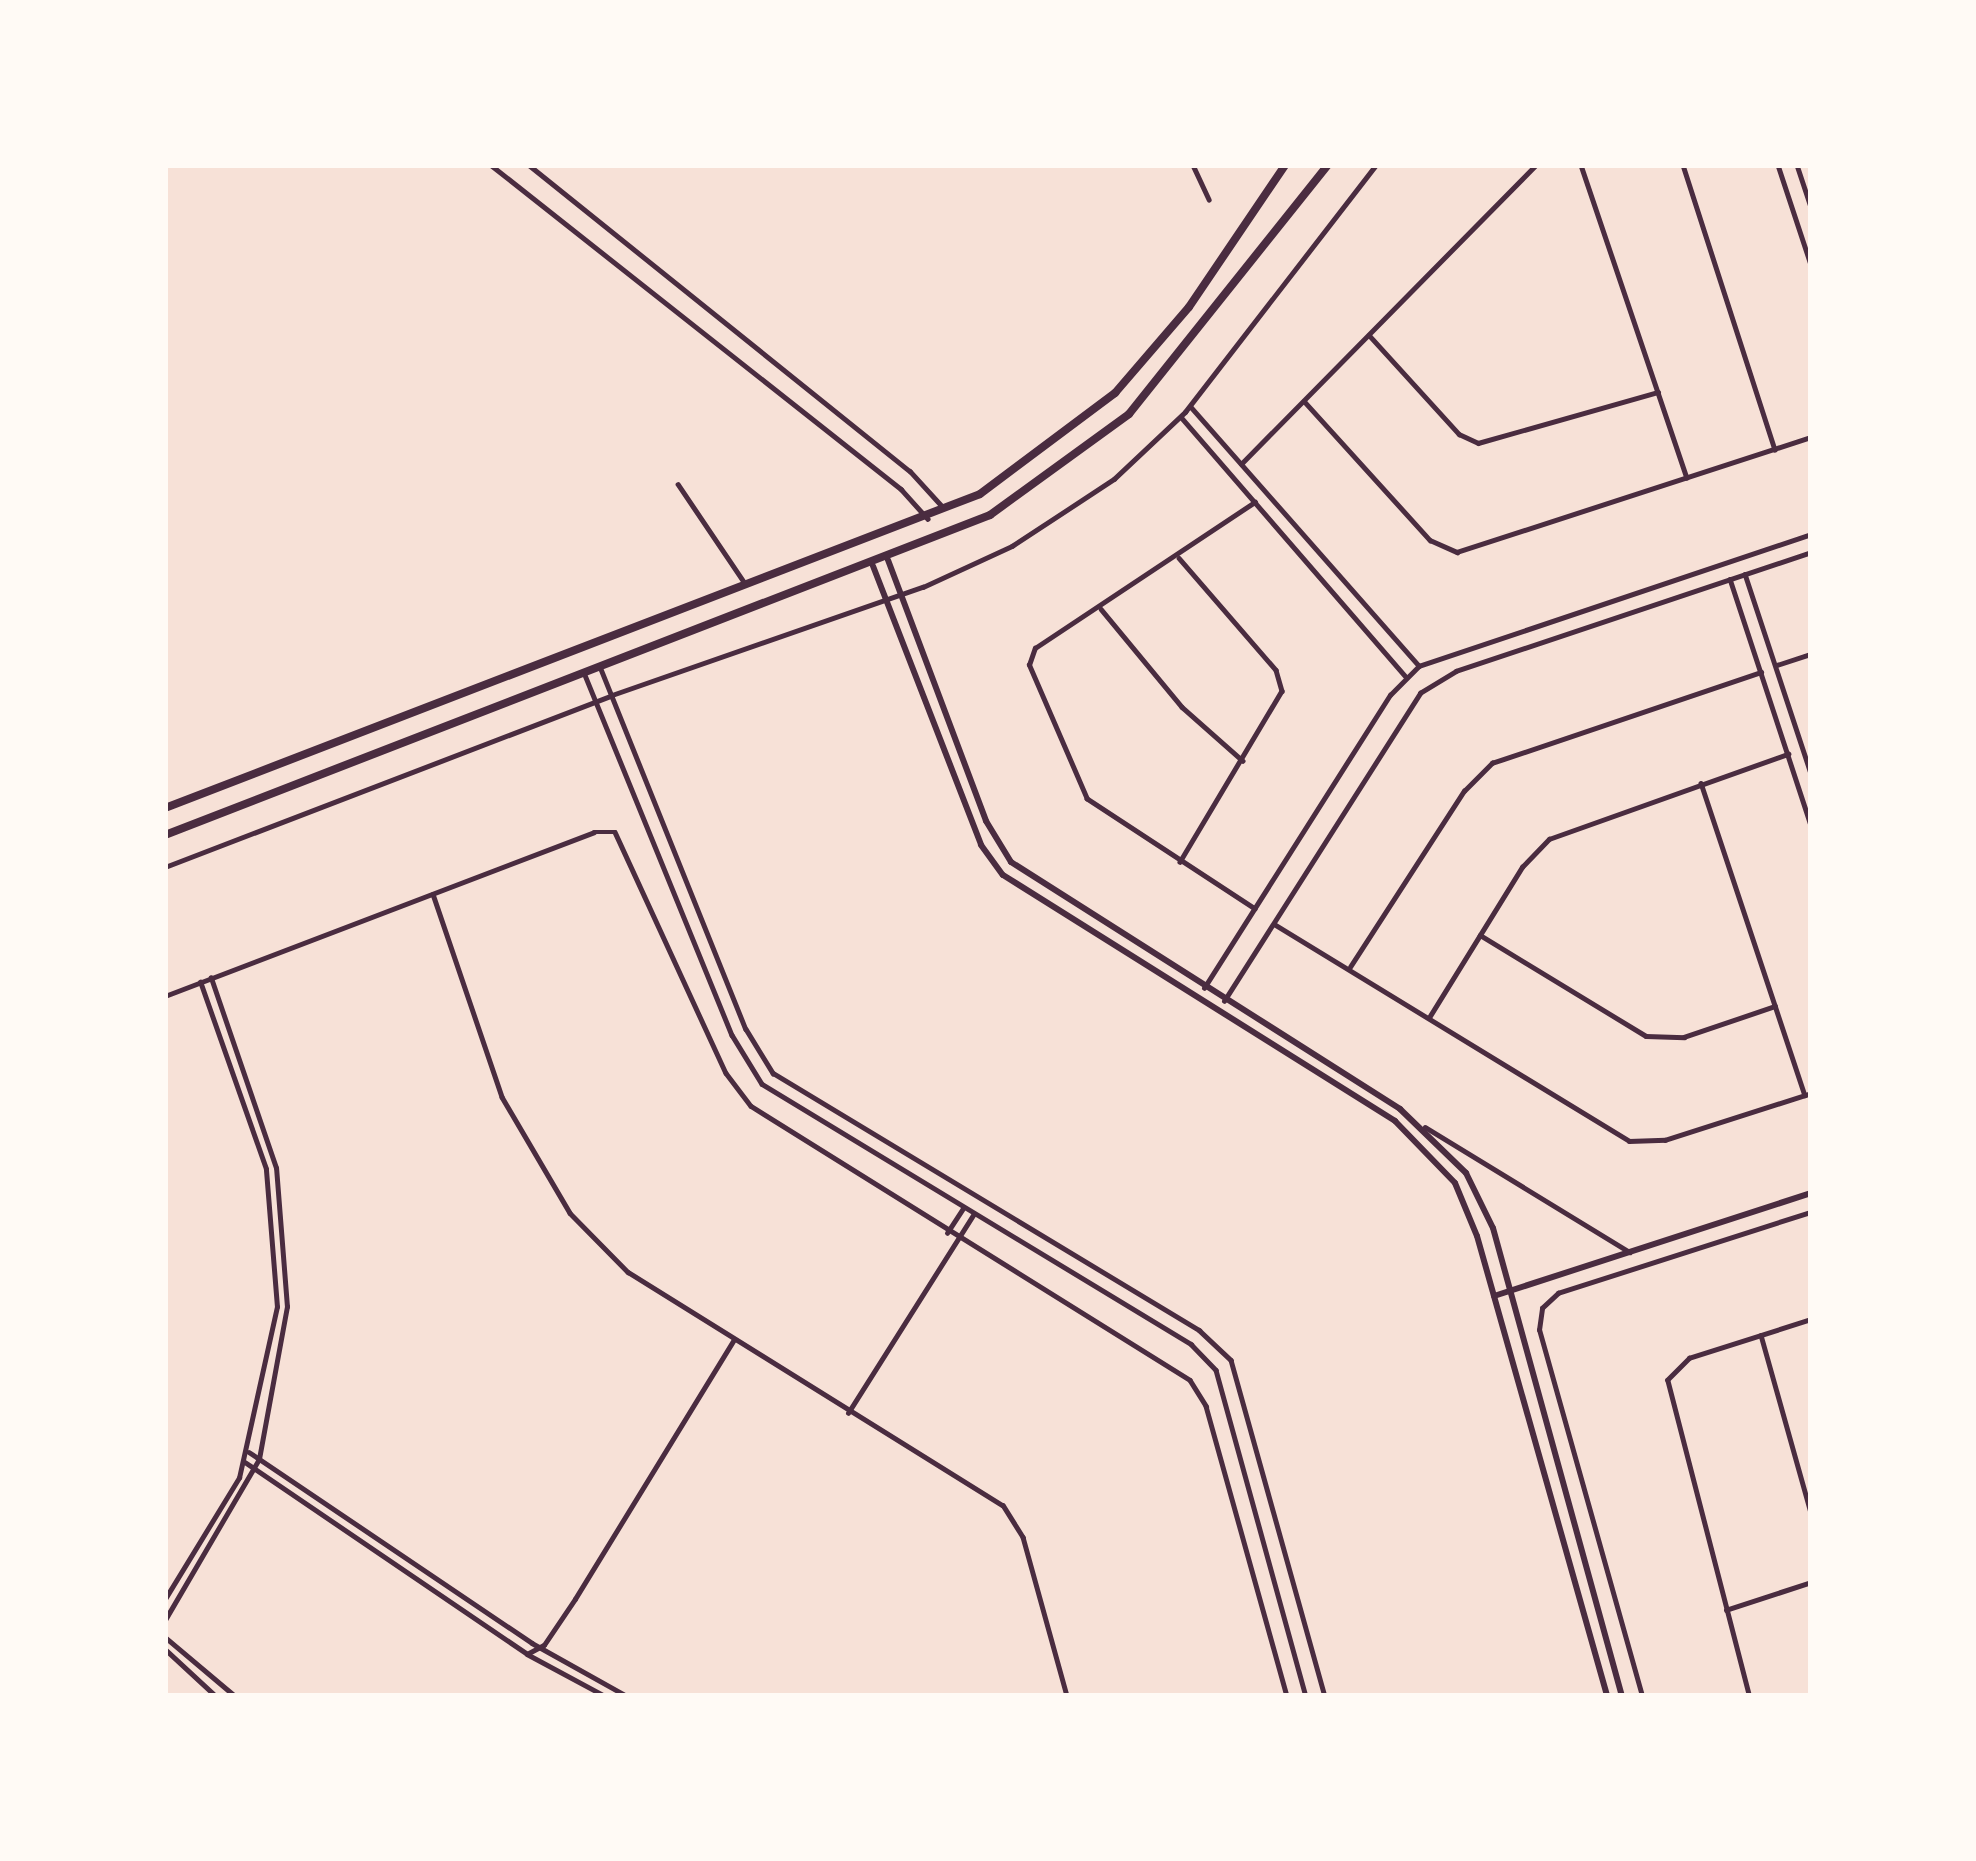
<!DOCTYPE html>
<html>
<head>
<meta charset="utf-8">
<style>
	body { margin:0 }
	#map { position:relative; width:1976px; height:1861px; overflow:hidden; background:#f7e1d7; font-family:Jost,sans-serif }
	div>[style] { position:absolute }
	.minor>* { height:4.5px; margin:-2.25px; padding:0 2.25px; transform-origin:2.25px; border-radius:2.25px; background:#4a2c40 }
	.tertiary>* { height:6px; margin:-3px; padding:0 3px; transform-origin:3px; border-radius:3px; background:#4a2c40 }
	.primary>* { height:8px; margin:-4px; padding:0 4px; transform-origin:4px; border-radius:4px; background:#4a2c40 }
	span { translate:-50% -50%; white-space:nowrap; text-align:center; line-height:1.15; -webkit-text-stroke:10px #fffaf5; paint-order:stroke }
	.frame { position:absolute; inset:0; border:168px solid #fffaf5; pointer-events:none }
</style>
</head>
<body>
<div id="map">
	<div class="minor">
		<div style="left:491px;top:165px;width:523px;rotate:38.32deg"></div>
		<div style="left:901px;top:489px;width:40px;rotate:48deg"></div>
		<div style="left:529px;top:165px;width:489px;rotate:38.8deg"></div>
		<div style="left:910px;top:471px;width:47px;rotate:47.6deg"></div>
		<div style="left:1193px;top:165px;width:38px;rotate:65deg"></div>
		<div style="left:1581px;top:165px;width:330px;rotate:71.3deg"></div>
		<div style="left:1683px;top:165px;width:299px;rotate:72.1deg"></div>
		<div style="left:1778px;top:165px;width:105px;rotate:71.7deg"></div>
		<div style="left:1797px;top:165px;width:44px;rotate:71.6deg"></div>
		<div style="left:1369px;top:335px;width:134px;rotate:47.7deg"></div>
		<div style="left:1459px;top:434px;width:21px;rotate:25deg"></div>
		<div style="left:1478px;top:443px;width:187px;rotate:-15.8deg"></div>
		<div style="left:1304px;top:401px;width:188px;rotate:47.8deg"></div>
		<div style="left:1430px;top:540px;width:30px;rotate:24deg"></div>
		<div style="left:1457px;top:552px;width:372px;rotate:-18deg"></div>
		<div style="left:1191px;top:407px;width:345px;rotate:48.6deg"></div>
		<div style="left:1181px;top:417px;width:342px;rotate:49.1deg"></div>
		<div style="left:1241px;top:464px;width:420px;rotate:-45.4deg"></div>
		<div style="left:678px;top:484px;width:118px;rotate:56deg"></div>
		<div style="left:1179px;top:558px;width:148px;rotate:49.1deg"></div>
		<div style="left:1276px;top:670px;width:22px;rotate:74deg"></div>
		<div style="left:1282px;top:691px;width:199px;rotate:120.8deg"></div>
		<div style="left:1745px;top:574px;width:211px;rotate:71.7deg"></div>
		<div style="left:1730px;top:579px;width:259px;rotate:71.8deg"></div>
		<div style="left:1101px;top:609px;width:127px;rotate:50.4deg"></div>
		<div style="left:1182px;top:707px;width:81px;rotate:41.5deg"></div>
		<div style="left:1777px;top:665px;width:36px;rotate:-18deg"></div>
		<div style="left:601px;top:669px;width:388px;rotate:68.1deg"></div>
		<div style="left:746px;top:1029px;width:52px;rotate:58.5deg"></div>
		<div style="left:773px;top:1073px;width:498px;rotate:31.1deg"></div>
		<div style="left:1199px;top:1330px;width:44px;rotate:43.2deg"></div>
		<div style="left:1231px;top:1360px;width:349px;rotate:74.4deg"></div>
		<div style="left:585px;top:675px;width:389px;rotate:67.8deg"></div>
		<div style="left:732px;top:1035px;width:57px;rotate:58.5deg"></div>
		<div style="left:762px;top:1084px;width:502px;rotate:31.22deg"></div>
		<div style="left:1191px;top:1344px;width:36px;rotate:46deg"></div>
		<div style="left:1216px;top:1370px;width:338px;rotate:74.6deg"></div>
		<div style="left:1701px;top:783px;width:329px;rotate:71.6deg"></div>
		<div style="left:165px;top:867px;width:479px;rotate:-21deg"></div>
		<div style="left:612px;top:695px;width:329px;rotate:-19.2deg"></div>
		<div style="left:923px;top:587px;width:98px;rotate:-24.7deg"></div>
		<div style="left:1012px;top:546px;width:122px;rotate:-33.3deg"></div>
		<div style="left:1114px;top:479px;width:98px;rotate:-43.3deg"></div>
		<div style="left:1185px;top:412px;width:312px;rotate:-52.3deg"></div>
		<div style="left:433px;top:894px;width:214px;rotate:71.2deg"></div>
		<div style="left:502px;top:1097px;width:134px;rotate:59.6deg"></div>
		<div style="left:570px;top:1213px;width:83px;rotate:45.5deg"></div>
		<div style="left:628px;top:1272px;width:441px;rotate:31.9deg"></div>
		<div style="left:1003px;top:1505px;width:38px;rotate:58deg"></div>
		<div style="left:1023px;top:1537px;width:165px;rotate:74.5deg"></div>
		<div style="left:1255px;top:909px;width:201px;rotate:-146.8deg"></div>
		<div style="left:1087px;top:799px;width:146px;rotate:-113.4deg"></div>
		<div style="left:1029px;top:665px;width:18px;rotate:-71deg"></div>
		<div style="left:1035px;top:648px;width:264px;rotate:-33.6deg"></div>
		<div style="left:1274px;top:924px;width:416px;rotate:31.4deg"></div>
		<div style="left:1629px;top:1141px;width:36px;rotate:-2deg"></div>
		<div style="left:1665px;top:1140px;width:153px;rotate:-17.8deg"></div>
		<div style="left:1480px;top:935px;width:194px;rotate:31.3deg"></div>
		<div style="left:1646px;top:1036px;width:38px;rotate:2deg"></div>
		<div style="left:1684px;top:1037px;width:96px;rotate:-18.8deg"></div>
		<div style="left:1350px;top:967px;width:210px;rotate:-57.1deg"></div>
		<div style="left:1464px;top:791px;width:40px;rotate:-45deg"></div>
		<div style="left:1492px;top:763px;width:284px;rotate:-18.7deg"></div>
		<div style="left:1204px;top:988px;width:347px;rotate:-57.6deg"></div>
		<div style="left:1390px;top:695px;width:41px;rotate:-45deg"></div>
		<div style="left:1419px;top:666px;width:414px;rotate:-18.6deg"></div>
		<div style="left:165px;top:996px;width:459px;rotate:-20.9deg"></div>
		<div style="left:594px;top:832px;width:21px"></div>
		<div style="left:615px;top:832px;width:265px;rotate:65.3deg"></div>
		<div style="left:726px;top:1073px;width:41px;rotate:52.9deg"></div>
		<div style="left:751px;top:1106px;width:517px;rotate:31.97deg"></div>
		<div style="left:1190px;top:1380px;width:31px;rotate:58deg"></div>
		<div style="left:1206px;top:1406px;width:301px;rotate:74.4deg"></div>
		<div style="left:1224px;top:1001px;width:365px;rotate:-57.5deg"></div>
		<div style="left:1420px;top:693px;width:42px;rotate:-31.4deg"></div>
		<div style="left:1456px;top:671px;width:374px;rotate:-18.5deg"></div>
		<div style="left:1430px;top:1016px;width:175px;rotate:-58.3deg"></div>
		<div style="left:1522px;top:867px;width:39px;rotate:-46deg"></div>
		<div style="left:1549px;top:839px;width:254px;rotate:-19.6deg"></div>
		<div style="left:1425px;top:1127px;width:240px;rotate:31.4deg"></div>
		<div style="left:947px;top:1233px;width:30px;rotate:-57deg"></div>
		<div style="left:1761px;top:1335px;width:185px;rotate:74.3deg"></div>
		<div style="left:848px;top:1413px;width:234px;rotate:-57.7deg"></div>
		<div style="left:249px;top:1452px;width:341px;rotate:34deg"></div>
		<div style="left:532px;top:1643px;width:109px;rotate:29.2deg"></div>
		<div style="left:245px;top:1462px;width:341px;rotate:34.2deg"></div>
		<div style="left:527px;top:1654px;width:89px;rotate:28.3deg"></div>
		<div style="left:165px;top:1599px;width:142px;rotate:-58.6deg"></div>
		<div style="left:239px;top:1478px;width:175px;rotate:-77.5deg"></div>
		<div style="left:277px;top:1307px;width:138px;rotate:-94.6deg"></div>
		<div style="left:266px;top:1169px;width:198px;rotate:-109.4deg"></div>
		<div style="left:1726px;top:1610px;width:89px;rotate:-18.2deg"></div>
		<div style="left:165px;top:1620px;width:186px;rotate:-59.7deg"></div>
		<div style="left:259px;top:1459px;width:155px;rotate:-79.6deg"></div>
		<div style="left:287px;top:1307px;width:139px;rotate:-94.5deg"></div>
		<div style="left:276px;top:1168px;width:201px;rotate:-108.9deg"></div>
		<div style="left:165px;top:1637px;width:92px;rotate:40.1deg"></div>
		<div style="left:165px;top:1649px;width:69px;rotate:42.7deg"></div>
		<div style="left:527px;top:1654px;width:19px;rotate:-28deg"></div>
		<div style="left:544px;top:1645px;width:55px;rotate:-56deg"></div>
		<div style="left:575px;top:1599px;width:303px;rotate:-58.5deg"></div>
		<div style="left:1642px;top:1696px;width:380px;rotate:-105.7deg"></div>
		<div style="left:1539px;top:1330px;width:22px;rotate:-82deg"></div>
		<div style="left:1542px;top:1308px;width:22px;rotate:-43deg"></div>
		<div style="left:1558px;top:1293px;width:266px;rotate:-17.8deg"></div>
		<div style="left:1749px;top:1696px;width:326px;rotate:-104.5deg"></div>
		<div style="left:1667px;top:1380px;width:31px;rotate:-45deg"></div>
		<div style="left:1689px;top:1358px;width:128px;rotate:-17.7deg"></div>
		<div style="left:1810px;top:1696px;width:1px"></div>
	</div>
	<div class="tertiary">
		<div style="left:888px;top:560px;width:279px;rotate:69.4deg"></div>
		<div style="left:986px;top:821px;width:48px;rotate:58.6deg"></div>
		<div style="left:1011px;top:862px;width:461px;rotate:32.4deg"></div>
		<div style="left:1400px;top:1109px;width:92px;rotate:44.1deg"></div>
		<div style="left:1466px;top:1173px;width:61px;rotate:63.9deg"></div>
		<div style="left:1493px;top:1228px;width:485px;rotate:74.6deg"></div>
		<div style="left:873px;top:566px;width:299px;rotate:68.8deg"></div>
		<div style="left:981px;top:845px;width:37px;rotate:54deg"></div>
		<div style="left:1003px;top:875px;width:463px;rotate:32.1deg"></div>
		<div style="left:1395px;top:1121px;width:86px;rotate:45.9deg"></div>
		<div style="left:1455px;top:1183px;width:57px;rotate:67.5deg"></div>
		<div style="left:1477px;top:1236px;width:478px;rotate:74.2deg"></div>
		<div style="left:1494px;top:1296px;width:333px;rotate:-18deg"></div>
	</div>
	<div class="primary">
		<div style="left:165px;top:808px;width:873px;rotate:-21.07deg"></div>
		<div style="left:980px;top:494px;width:169px;rotate:-36.8deg"></div>
		<div style="left:1115px;top:393px;width:113px;rotate:-49.3deg"></div>
		<div style="left:1189px;top:307px;width:171px;rotate:-55.9deg"></div>
		<div style="left:165px;top:835px;width:885px;rotate:-21.2deg"></div>
		<div style="left:990px;top:515px;width:172px;rotate:-36deg"></div>
		<div style="left:1129px;top:414px;width:319px;rotate:-51.4deg"></div>
	</div>
	<div class="frame"></div>
</div>
</body>
</html>
